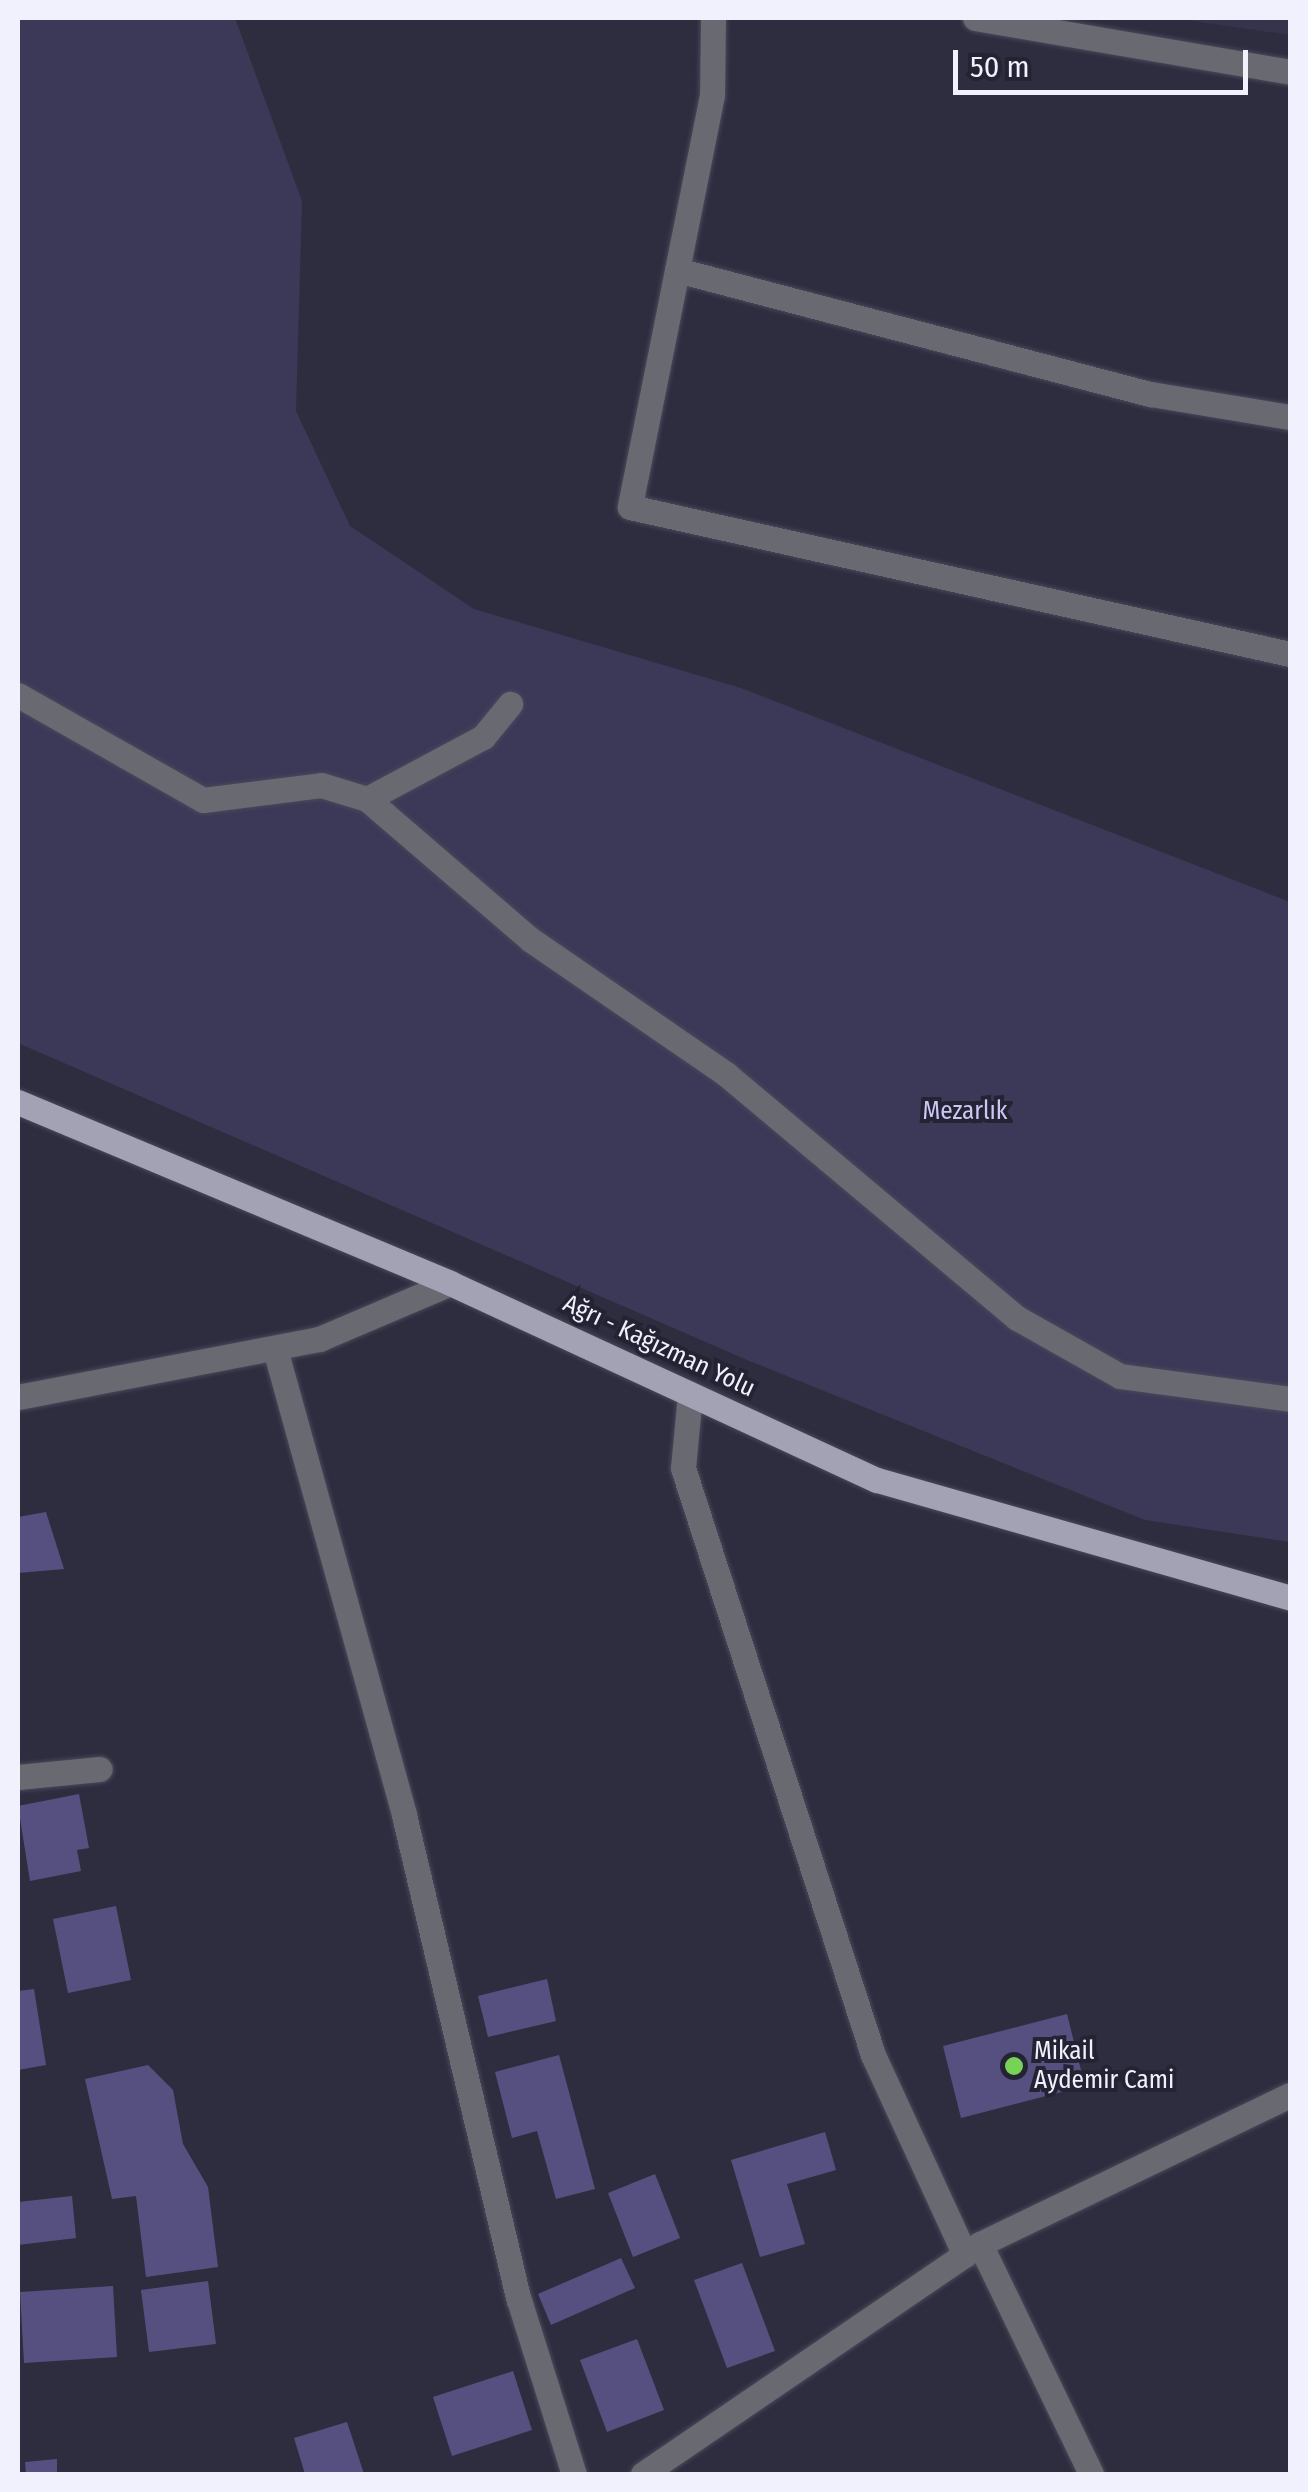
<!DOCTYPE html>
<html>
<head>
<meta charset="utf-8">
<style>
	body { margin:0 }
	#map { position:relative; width:1308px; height:2492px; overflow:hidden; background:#2e2d3f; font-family:"Fira Sans Condensed",sans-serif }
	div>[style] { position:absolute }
	.built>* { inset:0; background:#36334c }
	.green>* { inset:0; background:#3c3858 }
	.building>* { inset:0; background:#565080 }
	.roads { filter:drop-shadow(0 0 2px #49485a) drop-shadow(0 0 2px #49485a) }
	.service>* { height:25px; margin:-12.5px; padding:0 12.5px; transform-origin:12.5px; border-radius:12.5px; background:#696972 }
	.minor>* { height:25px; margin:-12.5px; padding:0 12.5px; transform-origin:12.5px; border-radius:12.5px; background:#696972 }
	.tertiary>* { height:25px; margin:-12.5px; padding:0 12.5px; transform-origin:12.5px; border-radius:12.5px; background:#696972 }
	.primary>* { height:25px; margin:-12.5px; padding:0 12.5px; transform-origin:12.5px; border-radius:12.5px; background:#a3a2b5 }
	.dots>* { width:28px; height:28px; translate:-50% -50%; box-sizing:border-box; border:5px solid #242334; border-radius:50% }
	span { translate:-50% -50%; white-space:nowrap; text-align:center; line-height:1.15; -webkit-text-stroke:8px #242334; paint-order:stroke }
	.park-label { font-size:25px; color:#cbc7f5 }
	.street-label { font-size:25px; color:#f1f1fd }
	.poi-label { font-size:25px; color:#f1f1fd }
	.left { translate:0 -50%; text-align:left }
	.frame { position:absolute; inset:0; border:20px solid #f1f1fd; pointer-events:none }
	.scale { position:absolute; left:953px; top:50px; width:295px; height:45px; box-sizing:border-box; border:5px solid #f1f1fd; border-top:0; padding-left:12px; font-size:30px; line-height:35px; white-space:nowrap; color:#f1f1fd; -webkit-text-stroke:8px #242334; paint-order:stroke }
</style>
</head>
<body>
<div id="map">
	<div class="built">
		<div style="clip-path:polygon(1172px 18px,1290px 18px,1290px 35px)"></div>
	</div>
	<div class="green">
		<div style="clip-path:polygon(18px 18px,235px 18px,302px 201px,296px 411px,350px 526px,474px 609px,741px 688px,1290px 902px,1290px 1542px,1145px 1520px,747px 1360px,18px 1043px)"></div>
	</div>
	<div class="building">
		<div style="clip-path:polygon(46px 1512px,64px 1569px,18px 1573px,18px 1517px)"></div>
		<div style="clip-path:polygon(79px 1794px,89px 1848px,77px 1850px,81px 1871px,30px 1881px,18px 1806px)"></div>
		<div style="clip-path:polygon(116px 1906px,131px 1980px,68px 1993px,53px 1919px)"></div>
		<div style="clip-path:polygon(547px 1979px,556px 2021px,488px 2037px,478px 1996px)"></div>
		<div style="clip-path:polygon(34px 1989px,46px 2065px,18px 2070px,18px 1991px)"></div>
		<div style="clip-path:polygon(1067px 2014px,1085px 2086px,961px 2118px,943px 2046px)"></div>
		<div style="clip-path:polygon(559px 2055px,595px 2189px,556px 2199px,537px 2131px,512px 2138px,495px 2072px)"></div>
		<div style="clip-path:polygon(148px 2065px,173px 2090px,183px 2144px,208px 2187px,218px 2267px,146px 2277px,136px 2196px,112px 2199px,85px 2079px)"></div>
		<div style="clip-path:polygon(825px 2132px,836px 2170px,787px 2184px,805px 2244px,760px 2257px,731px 2160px)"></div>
		<div style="clip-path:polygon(655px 2174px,680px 2238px,633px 2257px,608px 2193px)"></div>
		<div style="clip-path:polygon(72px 2196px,76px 2238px,18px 2245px,18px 2202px)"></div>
		<div style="clip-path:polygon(621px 2258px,635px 2288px,551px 2325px,538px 2294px)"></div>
		<div style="clip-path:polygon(742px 2263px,775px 2351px,727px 2368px,694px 2280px)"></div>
		<div style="clip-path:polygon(208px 2281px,216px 2344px,149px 2352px,141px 2290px)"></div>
		<div style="clip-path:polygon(113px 2286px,117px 2357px,24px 2363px,20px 2292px)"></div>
		<div style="clip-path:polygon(637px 2339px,664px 2410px,607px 2432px,580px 2360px)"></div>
		<div style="clip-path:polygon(513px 2371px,532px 2430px,452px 2456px,433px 2397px)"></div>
		<div style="clip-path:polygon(347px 2422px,364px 2474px,305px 2474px,294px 2438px)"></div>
		<div style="clip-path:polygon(57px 2459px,57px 2474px,26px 2474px,25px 2462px)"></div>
	</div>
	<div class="roads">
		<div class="service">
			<div style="left:18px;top:695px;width:213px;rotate:29.6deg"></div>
			<div style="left:203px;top:800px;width:119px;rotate:-7.2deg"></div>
			<div style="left:321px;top:785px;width:48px;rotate:16.9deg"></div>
			<div style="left:367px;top:799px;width:216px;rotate:40.7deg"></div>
			<div style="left:531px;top:940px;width:237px;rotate:34.5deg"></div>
			<div style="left:726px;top:1074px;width:380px;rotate:40deg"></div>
			<div style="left:1017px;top:1318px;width:118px;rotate:29.4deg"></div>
			<div style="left:1120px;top:1376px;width:172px;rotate:7.7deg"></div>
			<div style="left:367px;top:799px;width:132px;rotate:-28.1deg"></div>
			<div style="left:483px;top:737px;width:43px;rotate:-50.7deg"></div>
		</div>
		<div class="minor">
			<div style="left:713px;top:18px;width:77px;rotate:90.7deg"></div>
			<div style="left:712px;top:95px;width:420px;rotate:101.3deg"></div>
			<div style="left:630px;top:507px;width:676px;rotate:12.56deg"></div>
			<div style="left:975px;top:18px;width:320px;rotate:9.7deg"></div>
			<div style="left:677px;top:270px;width:490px;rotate:14.7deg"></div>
			<div style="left:1151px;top:394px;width:141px;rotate:9.4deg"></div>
			<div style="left:275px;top:1349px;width:484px;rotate:74.5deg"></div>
			<div style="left:404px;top:1815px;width:498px;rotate:76.7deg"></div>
			<div style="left:519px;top:2300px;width:182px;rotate:72.5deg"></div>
			<div style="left:690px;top:1394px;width:74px;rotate:95.4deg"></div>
			<div style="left:683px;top:1468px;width:617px;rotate:72.06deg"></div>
			<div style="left:873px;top:2055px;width:220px;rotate:65.3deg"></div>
			<div style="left:18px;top:1397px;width:307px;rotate:-10.9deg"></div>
			<div style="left:319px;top:1339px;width:142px;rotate:-23.1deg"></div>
			<div style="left:18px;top:1777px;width:82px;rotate:-5.6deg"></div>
			<div style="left:980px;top:2244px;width:255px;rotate:64.2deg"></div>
		</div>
		<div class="tertiary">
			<div style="left:643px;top:2474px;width:408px;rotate:-34.3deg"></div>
			<div style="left:980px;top:2244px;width:344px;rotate:-25.7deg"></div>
		</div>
		<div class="primary">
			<div style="left:18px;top:1102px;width:468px;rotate:22.7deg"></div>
			<div style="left:450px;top:1283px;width:470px;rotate:24.8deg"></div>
			<div style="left:877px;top:1480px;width:430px;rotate:15.9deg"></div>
		</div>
	</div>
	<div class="dots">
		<div style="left:1014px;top:2066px;background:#78d258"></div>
	</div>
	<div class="park-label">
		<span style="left:965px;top:1111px">Mezarlık</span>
	</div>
	<div class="street-label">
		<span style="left:659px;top:1346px;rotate:25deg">Ağrı - Kağızman Yolu</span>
	</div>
	<div class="poi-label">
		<span class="left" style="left:1034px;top:2066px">Mikail<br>Aydemir Cami</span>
	</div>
	<div class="frame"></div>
	<div class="scale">50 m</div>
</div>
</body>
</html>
